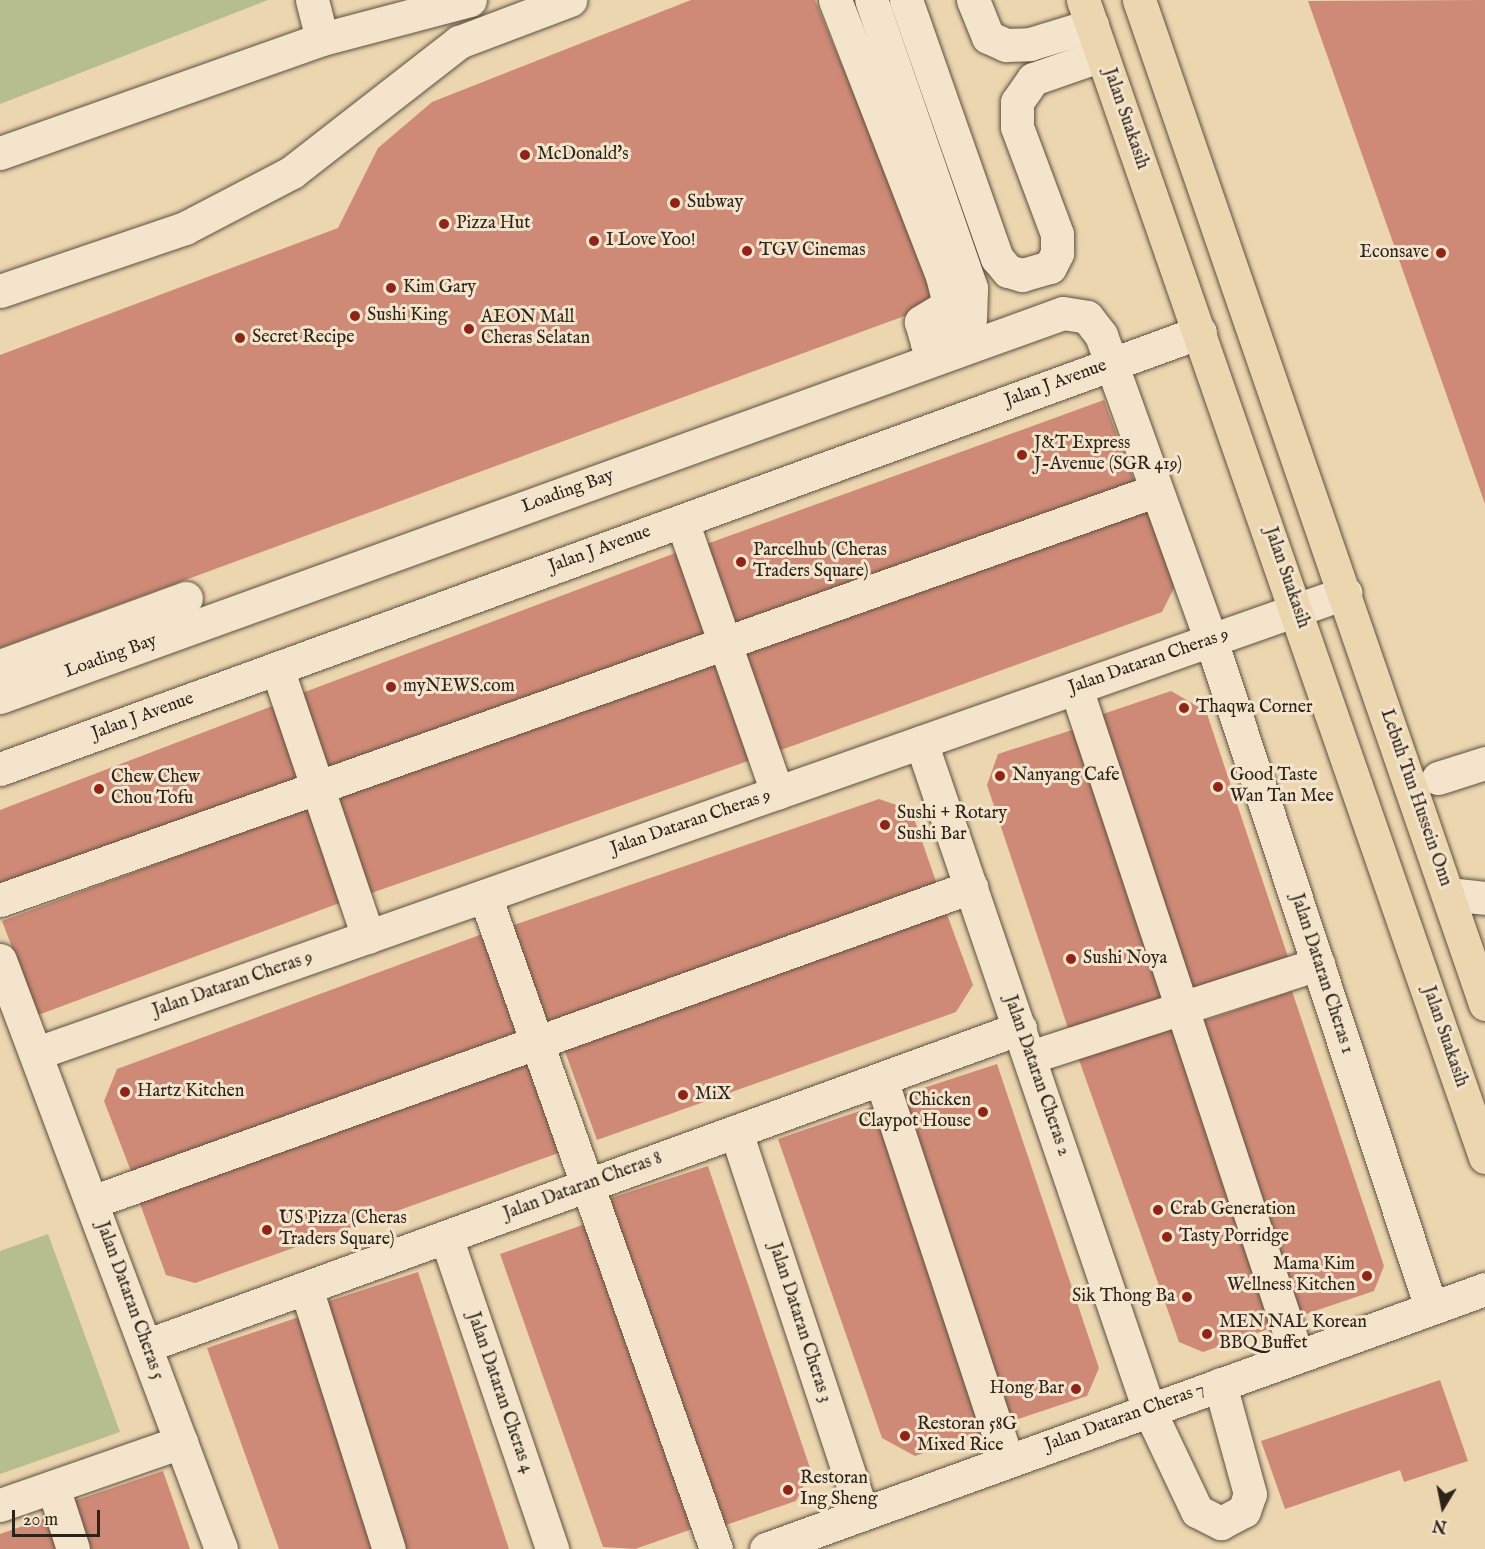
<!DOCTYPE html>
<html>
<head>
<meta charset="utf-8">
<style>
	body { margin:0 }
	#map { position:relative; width:1485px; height:1549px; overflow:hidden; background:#ecd6af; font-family:"IM FELL English",serif }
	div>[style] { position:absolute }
	.green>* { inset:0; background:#b5be8c }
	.building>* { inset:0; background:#ce8a76 }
	.roads { filter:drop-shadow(0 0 2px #5d5040) drop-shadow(0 0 2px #5d5040) }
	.minor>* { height:33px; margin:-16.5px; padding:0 16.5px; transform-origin:16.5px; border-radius:16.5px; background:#f3e4cb }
	.major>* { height:33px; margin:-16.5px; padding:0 16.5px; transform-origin:16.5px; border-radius:16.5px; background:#ecd6af }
	.dots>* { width:16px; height:16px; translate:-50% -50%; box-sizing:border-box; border:3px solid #f3e4cb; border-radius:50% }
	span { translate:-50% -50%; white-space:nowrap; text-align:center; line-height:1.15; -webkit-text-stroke:6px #f3e4cb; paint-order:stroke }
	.street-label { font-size:18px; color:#2d231b }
	.poi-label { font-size:18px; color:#2d231b }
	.left { translate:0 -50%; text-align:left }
	.right { translate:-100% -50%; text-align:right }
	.north { position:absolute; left:1413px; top:1477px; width:60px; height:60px; -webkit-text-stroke:4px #f3e4cb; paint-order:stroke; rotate:190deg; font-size:16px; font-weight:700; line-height:24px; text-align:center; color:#2d231b }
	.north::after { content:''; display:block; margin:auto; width:21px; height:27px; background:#2d231b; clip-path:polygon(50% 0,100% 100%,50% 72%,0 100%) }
	.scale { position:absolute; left:12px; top:1510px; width:88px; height:27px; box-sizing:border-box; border:3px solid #2d231b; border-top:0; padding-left:8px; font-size:18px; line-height:21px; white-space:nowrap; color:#2d231b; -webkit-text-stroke:4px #f3e4cb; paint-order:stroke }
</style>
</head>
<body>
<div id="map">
	<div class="green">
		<div style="clip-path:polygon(0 0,268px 0,0 104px)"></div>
		<div style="clip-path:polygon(48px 1234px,120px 1432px,0 1474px,0 1251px)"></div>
	</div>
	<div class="building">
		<div style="clip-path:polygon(691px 0,815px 0,940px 303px,0 648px,0 355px,338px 228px,378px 148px,432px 102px)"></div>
		<div style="clip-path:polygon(1485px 0,1485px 504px,1308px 1px)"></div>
		<div style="clip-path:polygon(1104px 400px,1136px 486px,732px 632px,701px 546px)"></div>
		<div style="clip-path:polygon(1146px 504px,1176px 584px,1162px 612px,770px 754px,733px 653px)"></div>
		<div style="clip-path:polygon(686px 549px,717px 635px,325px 776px,294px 696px)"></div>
		<div style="clip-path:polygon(719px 664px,751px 760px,363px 896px,329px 801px)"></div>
		<div style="clip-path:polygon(1171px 691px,1206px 711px,1290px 963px,1192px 995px,1100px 715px)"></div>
		<div style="clip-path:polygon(275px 705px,304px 780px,0 897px,0 810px)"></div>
		<div style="clip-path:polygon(1078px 728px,1170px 1001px,1070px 1034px,987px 785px,998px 754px)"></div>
		<div style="clip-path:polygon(879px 799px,911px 810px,939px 890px,546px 1026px,511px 926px)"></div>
		<div style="clip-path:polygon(310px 807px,345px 901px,38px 1015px,2px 921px)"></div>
		<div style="clip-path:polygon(945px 909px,973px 985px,956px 1012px,597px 1140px,563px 1046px)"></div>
		<div style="clip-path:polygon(485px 933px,522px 1030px,132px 1174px,104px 1101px,117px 1069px)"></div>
		<div style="clip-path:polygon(1292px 991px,1384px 1266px,1374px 1291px,1300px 1316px,1201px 1022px)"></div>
		<div style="clip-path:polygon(1173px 1024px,1280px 1325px,1203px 1352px,1179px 1342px,1078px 1057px)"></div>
		<div style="clip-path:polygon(533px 1059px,567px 1150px,195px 1283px,166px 1275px,139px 1201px)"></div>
		<div style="clip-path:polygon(997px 1064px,1099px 1368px,1087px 1396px,1009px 1422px,899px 1096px)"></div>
		<div style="clip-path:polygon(877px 1105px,990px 1430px,915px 1456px,882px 1438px,778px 1139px)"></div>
		<div style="clip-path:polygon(708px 1166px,811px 1471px,796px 1501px,717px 1528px,605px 1200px)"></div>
		<div style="clip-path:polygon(591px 1222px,698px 1527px,635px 1549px,603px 1547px,500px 1254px)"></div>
		<div style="clip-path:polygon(418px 1272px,509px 1549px,397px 1549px,317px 1305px)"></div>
		<div style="clip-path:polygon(302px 1316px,382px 1549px,279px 1549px,207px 1348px)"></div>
		<div style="clip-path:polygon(1440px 1380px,1468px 1461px,1404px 1482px,1400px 1470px,1285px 1509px,1261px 1441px)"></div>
		<div style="clip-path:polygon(163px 1471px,190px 1549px,81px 1549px,65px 1504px)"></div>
		<div style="clip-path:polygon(46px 1518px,57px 1549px,0 1549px,0 1534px)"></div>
	</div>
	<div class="roads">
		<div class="minor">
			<div style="left:312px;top:0;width:40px;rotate:75.6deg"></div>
			<div style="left:835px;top:0;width:296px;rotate:68.8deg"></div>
			<div style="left:942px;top:276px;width:30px;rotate:76deg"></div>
			<div style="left:949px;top:305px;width:33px;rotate:149deg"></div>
			<div style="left:921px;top:322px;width:22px;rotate:74deg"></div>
			<div style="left:927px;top:343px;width:49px;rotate:-29.2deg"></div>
			<div style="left:970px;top:319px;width:31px;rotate:-88deg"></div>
			<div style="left:971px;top:288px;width:305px;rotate:-109.1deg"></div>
			<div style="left:906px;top:0;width:274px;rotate:70.6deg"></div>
			<div style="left:997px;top:258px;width:17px;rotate:50deg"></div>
			<div style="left:1008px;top:271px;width:15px;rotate:16deg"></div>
			<div style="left:1022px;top:275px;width:29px;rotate:-16deg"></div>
			<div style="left:1050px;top:267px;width:16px;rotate:-63deg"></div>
			<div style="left:1057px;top:253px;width:19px;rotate:-90deg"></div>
			<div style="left:1057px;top:234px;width:114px;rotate:-110.5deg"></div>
			<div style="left:1017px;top:127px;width:25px;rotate:-90deg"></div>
			<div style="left:1017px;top:102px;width:28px;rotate:-55deg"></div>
			<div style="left:1033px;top:79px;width:73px;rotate:-19.2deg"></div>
			<div style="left:973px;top:0;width:40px;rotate:68deg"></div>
			<div style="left:988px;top:37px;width:20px;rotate:24deg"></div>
			<div style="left:1006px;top:45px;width:24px;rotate:-2deg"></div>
			<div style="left:1030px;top:44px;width:65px;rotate:-17deg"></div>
			<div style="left:0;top:153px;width:342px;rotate:-19.5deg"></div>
			<div style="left:322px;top:39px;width:153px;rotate:-14.8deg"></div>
			<div style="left:0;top:291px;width:195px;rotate:-18.8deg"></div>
			<div style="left:185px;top:228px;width:121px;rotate:-27.6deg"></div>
			<div style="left:292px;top:172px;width:212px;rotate:-37.9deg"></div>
			<div style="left:459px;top:42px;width:119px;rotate:-20.7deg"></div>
			<div style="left:682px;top:521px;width:288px;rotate:70.7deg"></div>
			<div style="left:0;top:666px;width:198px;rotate:-20.1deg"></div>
			<div style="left:277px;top:668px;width:284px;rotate:71.3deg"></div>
			<div style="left:1076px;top:688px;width:704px;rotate:71.69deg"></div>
			<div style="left:0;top:697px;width:1130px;rotate:-19.86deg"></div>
			<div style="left:1063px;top:313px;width:24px;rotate:9deg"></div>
			<div style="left:1087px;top:317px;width:23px;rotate:52deg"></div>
			<div style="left:1101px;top:335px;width:324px;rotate:70.2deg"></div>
			<div style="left:1211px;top:640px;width:703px;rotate:71.77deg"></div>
			<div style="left:921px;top:742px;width:706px;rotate:71.15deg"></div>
			<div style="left:1149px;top:1410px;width:112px;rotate:64.6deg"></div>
			<div style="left:1197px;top:1511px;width:27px;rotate:27deg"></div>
			<div style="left:1221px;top:1523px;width:26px;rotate:-28deg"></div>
			<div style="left:1244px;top:1511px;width:18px;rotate:-71deg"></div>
			<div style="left:1250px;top:1494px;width:114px;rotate:-105.3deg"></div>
			<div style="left:0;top:769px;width:1277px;rotate:-20.01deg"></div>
			<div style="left:1438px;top:778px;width:49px;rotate:-17.7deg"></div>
			<div style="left:1448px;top:894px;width:37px;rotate:6deg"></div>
			<div style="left:485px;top:896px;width:693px;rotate:70.52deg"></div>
			<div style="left:0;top:900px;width:1227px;rotate:-19.51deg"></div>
			<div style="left:0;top:960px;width:629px;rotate:69.43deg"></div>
			<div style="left:37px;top:1053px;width:1387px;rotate:-19.38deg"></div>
			<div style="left:1030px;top:1057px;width:303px;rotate:-17.9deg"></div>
			<div style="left:881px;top:1079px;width:402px;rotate:71.7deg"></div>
			<div style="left:736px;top:1132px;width:402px;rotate:71.7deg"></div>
			<div style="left:92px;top:1202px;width:934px;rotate:-19.72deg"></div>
			<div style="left:446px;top:1237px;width:330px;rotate:71.2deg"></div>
			<div style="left:306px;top:1288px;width:274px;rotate:72.4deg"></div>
			<div style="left:145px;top:1346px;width:931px;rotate:-19.97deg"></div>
			<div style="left:53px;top:1487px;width:65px;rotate:72.1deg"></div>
			<div style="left:0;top:1505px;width:192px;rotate:-19.2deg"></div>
			<div style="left:766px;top:1549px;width:765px;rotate:-19.88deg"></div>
		</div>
		<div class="major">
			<div style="left:1083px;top:0;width:1225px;rotate:70.84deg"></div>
			<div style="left:1139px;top:0;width:1062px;rotate:70.98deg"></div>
		</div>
	</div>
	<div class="dots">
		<div style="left:525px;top:155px;background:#8f2418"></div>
		<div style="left:675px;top:203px;background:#8f2418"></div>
		<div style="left:444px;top:224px;background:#8f2418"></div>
		<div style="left:594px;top:241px;background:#8f2418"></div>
		<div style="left:747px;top:251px;background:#8f2418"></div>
		<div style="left:1441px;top:253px;background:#8f2418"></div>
		<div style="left:391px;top:288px;background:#8f2418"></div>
		<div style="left:355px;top:316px;background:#8f2418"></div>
		<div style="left:469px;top:329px;background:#8f2418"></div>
		<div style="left:240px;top:338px;background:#8f2418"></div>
		<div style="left:1022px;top:455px;background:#8f2418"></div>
		<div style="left:741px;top:562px;background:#8f2418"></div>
		<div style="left:391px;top:687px;background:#8f2418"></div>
		<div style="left:1184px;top:708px;background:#8f2418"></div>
		<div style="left:1000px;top:776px;background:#8f2418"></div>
		<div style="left:1218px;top:787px;background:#8f2418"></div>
		<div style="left:99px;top:789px;background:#8f2418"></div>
		<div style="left:885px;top:825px;background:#8f2418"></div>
		<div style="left:1071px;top:959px;background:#8f2418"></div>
		<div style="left:125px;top:1092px;background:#8f2418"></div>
		<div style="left:683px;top:1095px;background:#8f2418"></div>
		<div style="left:983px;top:1112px;background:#8f2418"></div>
		<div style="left:1158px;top:1210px;background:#8f2418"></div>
		<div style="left:267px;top:1230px;background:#8f2418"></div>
		<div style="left:1167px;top:1237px;background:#8f2418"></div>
		<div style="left:1367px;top:1276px;background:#8f2418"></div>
		<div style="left:1187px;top:1297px;background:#8f2418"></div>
		<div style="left:1207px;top:1334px;background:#8f2418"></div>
		<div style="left:1076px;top:1389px;background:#8f2418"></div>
		<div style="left:905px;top:1436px;background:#8f2418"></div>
		<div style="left:788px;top:1490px;background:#8f2418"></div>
	</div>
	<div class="street-label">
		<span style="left:1125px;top:119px;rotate:71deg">Jalan Suakasih</span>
		<span style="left:1056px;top:384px;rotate:-20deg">Jalan J Avenue</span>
		<span style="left:568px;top:492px;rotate:-20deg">Loading Bay</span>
		<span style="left:600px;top:550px;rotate:-20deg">Jalan J Avenue</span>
		<span style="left:1286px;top:578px;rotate:71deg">Jalan Suakasih</span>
		<span style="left:111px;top:657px;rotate:-20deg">Loading Bay</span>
		<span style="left:1149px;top:662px;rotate:-19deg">Jalan Dataran Cheras 9</span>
		<span style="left:143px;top:717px;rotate:-20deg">Jalan J Avenue</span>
		<span style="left:1415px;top:798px;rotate:71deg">Lebuh Tun Hussein Onn</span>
		<span style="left:691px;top:823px;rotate:-19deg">Jalan Dataran Cheras 9</span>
		<span style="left:1321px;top:974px;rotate:72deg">Jalan Dataran Cheras 1</span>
		<span style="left:233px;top:985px;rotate:-19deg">Jalan Dataran Cheras 9</span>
		<span style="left:1444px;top:1037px;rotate:71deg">Jalan Suakasih</span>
		<span style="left:1036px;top:1076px;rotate:71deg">Jalan Dataran Cheras 2</span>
		<span style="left:583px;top:1187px;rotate:-20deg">Jalan Dataran Cheras 8</span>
		<span style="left:129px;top:1301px;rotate:70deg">Jalan Dataran Cheras 5</span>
		<span style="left:799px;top:1323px;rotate:72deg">Jalan Dataran Cheras 3</span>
		<span style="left:499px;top:1393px;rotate:71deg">Jalan Dataran Cheras 4</span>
		<span style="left:1125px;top:1418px;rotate:-20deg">Jalan Dataran Cheras 7</span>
	</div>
	<div class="poi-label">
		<span class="left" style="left:537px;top:155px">McDonald's</span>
		<span class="left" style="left:687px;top:203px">Subway</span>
		<span class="left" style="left:456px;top:224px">Pizza Hut</span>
		<span class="left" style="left:606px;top:241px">I Love Yoo!</span>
		<span class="left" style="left:759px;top:251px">TGV Cinemas</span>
		<span class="right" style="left:1429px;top:253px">Econsave</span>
		<span class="left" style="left:403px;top:288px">Kim Gary</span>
		<span class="left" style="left:367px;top:316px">Sushi King</span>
		<span class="left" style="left:481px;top:329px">AEON Mall<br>Cheras Selatan</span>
		<span class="left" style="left:252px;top:338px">Secret Recipe</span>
		<span class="left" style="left:1034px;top:455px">J&amp;T Express<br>J-Avenue (SGR 419)</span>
		<span class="left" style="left:753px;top:562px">Parcelhub (Cheras<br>Traders Square)</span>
		<span class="left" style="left:403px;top:687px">myNEWS.com</span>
		<span class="left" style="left:1196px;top:708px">Thaqwa Corner</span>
		<span class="left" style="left:1012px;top:776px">Nanyang Cafe</span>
		<span class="left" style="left:1230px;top:787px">Good Taste<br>Wan Tan Mee</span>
		<span class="left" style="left:111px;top:789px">Chew Chew<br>Chou Tofu</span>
		<span class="left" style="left:897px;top:825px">Sushi + Rotary<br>Sushi Bar</span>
		<span class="left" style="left:1083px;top:959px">Sushi Noya</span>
		<span class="left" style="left:137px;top:1092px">Hartz Kitchen</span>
		<span class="left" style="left:695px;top:1095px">MiX</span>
		<span class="right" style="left:971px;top:1112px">Chicken<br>Claypot House</span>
		<span class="left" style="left:1170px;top:1210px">Crab Generation</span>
		<span class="left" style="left:279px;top:1230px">US Pizza (Cheras<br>Traders Square)</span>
		<span class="left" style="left:1179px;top:1237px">Tasty Porridge</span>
		<span class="right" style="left:1355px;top:1276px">Mama Kim<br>Wellness Kitchen</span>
		<span class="right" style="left:1175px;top:1297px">Sik Thong Ba</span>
		<span class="left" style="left:1219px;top:1334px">MEN NAL Korean<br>BBQ Buffet</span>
		<span class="right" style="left:1064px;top:1389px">Hong Bar</span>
		<span class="left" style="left:917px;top:1436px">Restoran 58G<br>Mixed Rice</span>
		<span class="left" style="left:800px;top:1490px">Restoran<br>Ing Sheng</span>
	</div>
	<div class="north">N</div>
	<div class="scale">20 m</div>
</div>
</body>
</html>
